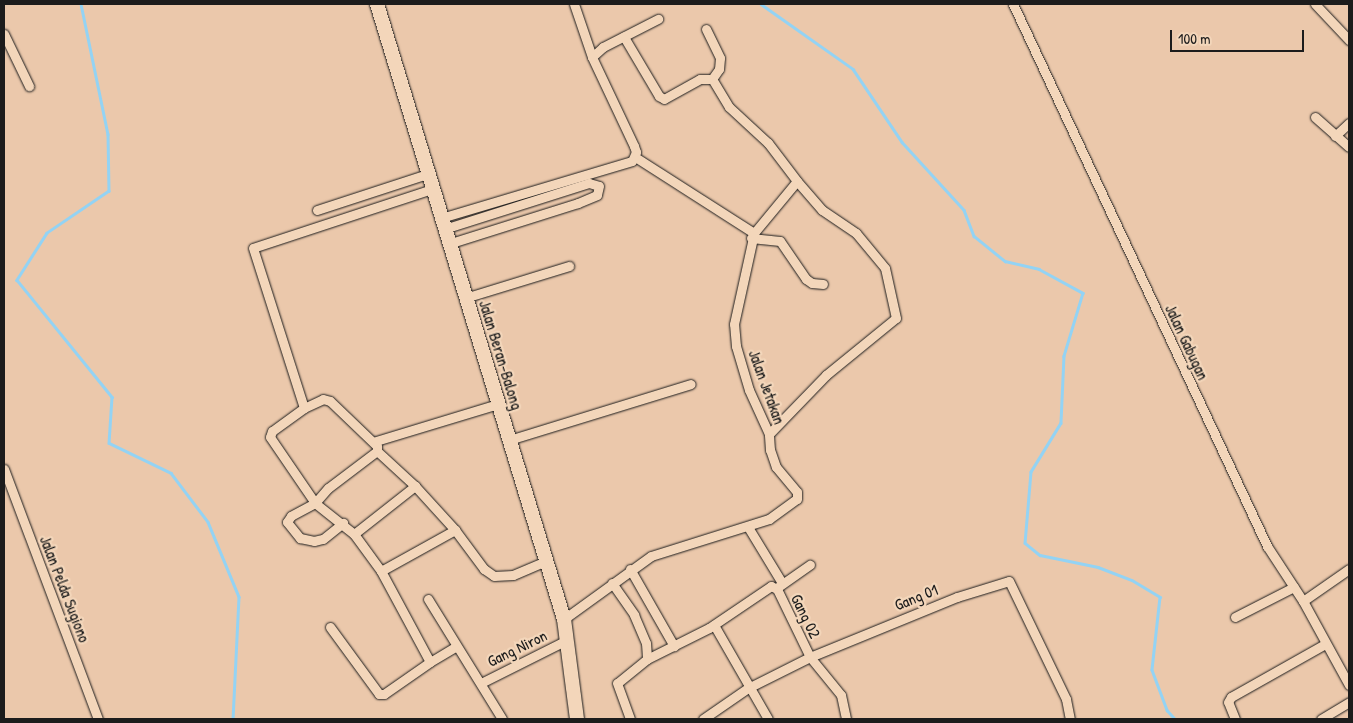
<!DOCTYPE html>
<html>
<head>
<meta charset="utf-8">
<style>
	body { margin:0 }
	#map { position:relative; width:1353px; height:723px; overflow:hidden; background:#ebc8ab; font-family:"Patrick Hand",sans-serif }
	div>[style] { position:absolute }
	.stream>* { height:2.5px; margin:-1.25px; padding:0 1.25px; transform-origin:1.25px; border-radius:1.25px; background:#93d3f4 }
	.roads { filter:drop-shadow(0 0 1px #1c1c1c) drop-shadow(0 0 1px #1c1c1c) }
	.street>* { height:9px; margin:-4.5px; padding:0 4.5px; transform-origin:4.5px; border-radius:4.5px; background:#f3d6ba }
	.secondary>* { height:14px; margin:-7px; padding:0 7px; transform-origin:7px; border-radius:7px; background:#f3d6ba }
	span { translate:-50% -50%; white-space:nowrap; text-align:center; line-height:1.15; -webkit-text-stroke:4.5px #f3d6ba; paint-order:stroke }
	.street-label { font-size:16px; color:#1c1c1c }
	.frame { position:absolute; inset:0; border:5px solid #1c1c1c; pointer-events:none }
	.scale { position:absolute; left:1170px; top:30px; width:134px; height:22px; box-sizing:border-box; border:2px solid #1c1c1c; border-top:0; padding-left:6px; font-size:15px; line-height:18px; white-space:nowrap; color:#1c1c1c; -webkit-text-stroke:4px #f3d6ba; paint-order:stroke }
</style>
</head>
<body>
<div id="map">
	<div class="stream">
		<div style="left:81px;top:4px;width:133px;rotate:78.3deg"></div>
		<div style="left:108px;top:134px;width:57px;rotate:89deg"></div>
		<div style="left:109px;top:191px;width:75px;rotate:145.9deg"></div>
		<div style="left:47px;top:233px;width:56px;rotate:122.6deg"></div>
		<div style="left:17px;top:280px;width:151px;rotate:50.9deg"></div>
		<div style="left:112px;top:397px;width:46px;rotate:93.7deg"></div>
		<div style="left:109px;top:443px;width:69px;rotate:25.8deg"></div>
		<div style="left:171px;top:473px;width:61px;rotate:52.9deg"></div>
		<div style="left:208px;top:522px;width:81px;rotate:67.5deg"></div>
		<div style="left:239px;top:597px;width:122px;rotate:92.8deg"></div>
		<div style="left:761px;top:4px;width:113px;rotate:35.2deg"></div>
		<div style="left:853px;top:69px;width:88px;rotate:56.1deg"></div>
		<div style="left:902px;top:142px;width:92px;rotate:47.6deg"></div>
		<div style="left:964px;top:210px;width:28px;rotate:69deg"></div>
		<div style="left:974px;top:236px;width:40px;rotate:39deg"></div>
		<div style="left:1005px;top:261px;width:35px;rotate:13deg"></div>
		<div style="left:1039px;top:269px;width:50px;rotate:28.6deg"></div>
		<div style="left:1083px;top:293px;width:66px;rotate:106.8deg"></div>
		<div style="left:1064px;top:356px;width:67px;rotate:92.6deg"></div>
		<div style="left:1061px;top:423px;width:57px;rotate:121.5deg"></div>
		<div style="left:1031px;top:472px;width:71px;rotate:94.8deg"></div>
		<div style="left:1025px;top:543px;width:19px;rotate:39deg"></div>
		<div style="left:1040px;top:555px;width:59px;rotate:11.7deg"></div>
		<div style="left:1098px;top:567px;width:36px;rotate:21deg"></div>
		<div style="left:1132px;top:580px;width:33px;rotate:31deg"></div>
		<div style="left:1160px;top:597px;width:73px;rotate:96.3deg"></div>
		<div style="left:1152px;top:670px;width:43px;rotate:69.4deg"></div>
		<div style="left:1167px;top:710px;width:12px;rotate:48deg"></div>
	</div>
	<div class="roads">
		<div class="street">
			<div style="left:574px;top:4px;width:56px;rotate:71.2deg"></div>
			<div style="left:1013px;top:4px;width:599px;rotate:64.89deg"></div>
			<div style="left:1267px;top:546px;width:66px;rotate:56.8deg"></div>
			<div style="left:1303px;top:601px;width:96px;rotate:61.3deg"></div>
			<div style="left:1315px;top:4px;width:50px;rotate:46.6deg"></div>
			<div style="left:706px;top:29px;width:32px;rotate:64deg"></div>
			<div style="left:720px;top:58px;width:11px;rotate:95deg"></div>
			<div style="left:719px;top:69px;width:12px;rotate:125deg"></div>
			<div style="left:4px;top:34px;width:58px;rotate:64.3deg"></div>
			<div style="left:1315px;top:117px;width:45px;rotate:41.4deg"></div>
			<div style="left:1335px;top:136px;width:19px;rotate:-43deg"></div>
			<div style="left:635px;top:157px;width:141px;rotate:32.6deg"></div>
			<div style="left:432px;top:189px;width:188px;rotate:161.8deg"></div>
			<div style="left:253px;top:248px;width:168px;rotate:72.3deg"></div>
			<div style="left:304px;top:408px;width:39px;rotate:144deg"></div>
			<div style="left:272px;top:431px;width:6px;rotate:108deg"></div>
			<div style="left:270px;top:437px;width:80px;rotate:55.7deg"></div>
			<div style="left:315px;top:503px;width:50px;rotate:38.5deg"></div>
			<div style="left:354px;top:534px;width:46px;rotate:53.9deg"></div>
			<div style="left:381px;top:571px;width:103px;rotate:61.7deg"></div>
			<div style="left:430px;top:662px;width:29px;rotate:-31deg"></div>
			<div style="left:317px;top:210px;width:116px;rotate:-18.1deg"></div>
			<div style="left:441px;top:218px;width:199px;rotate:-16.6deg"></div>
			<div style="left:632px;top:161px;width:10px;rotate:-66deg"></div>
			<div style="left:636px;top:152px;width:6px;rotate:-108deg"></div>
			<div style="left:634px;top:146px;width:98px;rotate:-115.3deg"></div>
			<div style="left:592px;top:57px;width:15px;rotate:-42deg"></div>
			<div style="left:603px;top:47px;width:62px;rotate:-27deg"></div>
			<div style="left:444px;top:229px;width:152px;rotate:-17.6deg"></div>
			<div style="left:589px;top:183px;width:10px;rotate:17deg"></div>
			<div style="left:599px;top:186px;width:9px;rotate:103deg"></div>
			<div style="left:597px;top:195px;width:21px;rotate:157deg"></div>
			<div style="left:578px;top:203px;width:136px;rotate:162.5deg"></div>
			<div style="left:751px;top:238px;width:29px;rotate:6deg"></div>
			<div style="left:780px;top:241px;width:46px;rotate:55.6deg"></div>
			<div style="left:806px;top:279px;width:7px;rotate:34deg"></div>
			<div style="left:812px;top:283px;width:11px;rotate:5deg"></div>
			<div style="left:465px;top:298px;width:109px;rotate:-17.1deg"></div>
			<div style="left:304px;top:408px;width:21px;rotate:-25deg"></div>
			<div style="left:323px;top:399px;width:7px;rotate:16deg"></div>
			<div style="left:330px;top:401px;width:65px;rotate:43.8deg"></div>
			<div style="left:377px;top:446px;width:5px;rotate:90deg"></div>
			<div style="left:377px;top:451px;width:61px;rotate:142.9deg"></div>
			<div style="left:328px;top:488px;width:20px;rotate:131deg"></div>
			<div style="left:315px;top:503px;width:27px;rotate:152deg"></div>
			<div style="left:291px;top:516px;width:7px;rotate:124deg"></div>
			<div style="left:287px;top:522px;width:21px;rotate:51deg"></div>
			<div style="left:300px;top:538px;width:14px;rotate:12deg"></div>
			<div style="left:314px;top:541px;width:9px;rotate:-13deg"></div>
			<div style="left:323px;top:539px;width:26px;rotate:-39deg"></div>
			<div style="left:769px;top:434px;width:82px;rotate:-46deg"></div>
			<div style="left:826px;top:375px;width:90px;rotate:-39.2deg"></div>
			<div style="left:896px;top:318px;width:51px;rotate:-102.4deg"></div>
			<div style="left:885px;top:268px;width:45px;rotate:-129.6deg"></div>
			<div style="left:856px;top:233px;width:41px;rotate:-145.9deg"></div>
			<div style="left:822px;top:210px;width:38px;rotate:-131deg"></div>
			<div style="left:509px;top:440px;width:190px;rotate:-17.1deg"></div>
			<div style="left:376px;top:441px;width:127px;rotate:-16.9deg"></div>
			<div style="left:377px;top:451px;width:52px;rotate:42.6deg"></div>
			<div style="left:4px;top:469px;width:267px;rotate:69.4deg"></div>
			<div style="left:748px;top:527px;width:66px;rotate:58.7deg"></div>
			<div style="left:354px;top:534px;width:78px;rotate:-38.2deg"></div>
			<div style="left:415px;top:486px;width:59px;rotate:47.7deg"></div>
			<div style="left:455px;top:530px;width:49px;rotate:53.4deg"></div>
			<div style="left:484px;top:569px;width:12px;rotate:35deg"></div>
			<div style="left:494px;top:576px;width:19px;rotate:-3deg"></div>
			<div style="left:513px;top:575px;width:36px;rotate:-23deg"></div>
			<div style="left:630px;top:569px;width:89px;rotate:60.3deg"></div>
			<div style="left:381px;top:571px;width:85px;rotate:-29deg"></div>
			<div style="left:612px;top:583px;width:39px;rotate:55deg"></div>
			<div style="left:634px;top:615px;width:30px;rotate:67deg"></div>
			<div style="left:646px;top:643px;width:16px;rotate:86deg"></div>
			<div style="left:647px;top:659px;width:38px;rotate:141deg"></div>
			<div style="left:617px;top:683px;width:38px;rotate:70deg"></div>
			<div style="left:778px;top:587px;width:39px;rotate:-35deg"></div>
			<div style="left:428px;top:599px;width:141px;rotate:58.3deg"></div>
			<div style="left:1303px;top:601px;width:56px;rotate:-34.8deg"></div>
			<div style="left:1235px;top:617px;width:66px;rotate:-27deg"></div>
			<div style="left:564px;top:619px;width:107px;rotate:-35.9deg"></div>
			<div style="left:651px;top:556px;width:124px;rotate:-17.4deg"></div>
			<div style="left:769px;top:519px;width:34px;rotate:-36deg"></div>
			<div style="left:797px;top:499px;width:7px;rotate:-90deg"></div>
			<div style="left:797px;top:492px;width:33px;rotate:-130deg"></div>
			<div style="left:776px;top:467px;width:18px;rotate:-109deg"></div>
			<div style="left:770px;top:450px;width:16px;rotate:-94deg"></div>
			<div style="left:769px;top:434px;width:48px;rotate:-114.4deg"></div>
			<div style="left:749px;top:390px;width:46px;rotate:-106.5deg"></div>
			<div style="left:736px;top:346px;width:22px;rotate:-95deg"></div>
			<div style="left:734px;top:324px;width:93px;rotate:-77.6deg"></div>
			<div style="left:754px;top:233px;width:67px;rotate:-50.4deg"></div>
			<div style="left:797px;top:181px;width:48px;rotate:-127.3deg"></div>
			<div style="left:768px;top:143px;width:53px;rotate:-137.3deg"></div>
			<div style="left:729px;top:107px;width:33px;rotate:-121deg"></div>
			<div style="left:712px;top:79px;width:12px;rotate:180deg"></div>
			<div style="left:700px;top:79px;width:41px;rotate:150.9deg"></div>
			<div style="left:664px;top:99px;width:6px;rotate:-149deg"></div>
			<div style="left:659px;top:96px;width:69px;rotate:-120.7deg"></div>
			<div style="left:714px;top:625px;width:108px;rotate:60.1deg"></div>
			<div style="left:330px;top:627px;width:83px;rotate:53.8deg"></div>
			<div style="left:379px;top:694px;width:5px"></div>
			<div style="left:384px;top:694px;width:56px;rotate:-34.8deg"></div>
			<div style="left:647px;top:659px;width:69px;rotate:-26.6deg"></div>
			<div style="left:709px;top:628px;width:75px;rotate:-34.1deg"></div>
			<div style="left:771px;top:586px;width:7px;rotate:27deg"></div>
			<div style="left:777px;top:589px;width:76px;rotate:64.1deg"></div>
			<div style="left:810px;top:657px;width:49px;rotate:50.8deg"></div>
			<div style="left:841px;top:695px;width:25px;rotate:78deg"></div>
			<div style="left:481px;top:683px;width:96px;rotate:-26.6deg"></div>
			<div style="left:703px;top:719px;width:55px;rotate:-34.6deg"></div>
			<div style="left:748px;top:688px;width:69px;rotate:-26.6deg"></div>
			<div style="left:810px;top:657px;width:159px;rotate:-22.2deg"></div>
			<div style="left:957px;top:597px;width:54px;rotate:-17.1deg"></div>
			<div style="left:1009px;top:581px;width:131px;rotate:64.2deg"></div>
			<div style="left:1066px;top:699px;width:20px;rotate:79deg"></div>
			<div style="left:1235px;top:719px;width:18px;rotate:-112deg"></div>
			<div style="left:1228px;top:702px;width:6px;rotate:-59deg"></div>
			<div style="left:1231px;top:697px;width:108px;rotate:-29.4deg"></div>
			<div style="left:1321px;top:719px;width:33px;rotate:-31deg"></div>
		</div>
		<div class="secondary">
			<div style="left:377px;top:4px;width:643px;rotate:73.09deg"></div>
			<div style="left:564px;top:619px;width:101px;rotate:82.6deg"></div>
		</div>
	</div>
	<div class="street-label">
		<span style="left:1187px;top:342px;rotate:65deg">Jalan Gabugan</span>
		<span style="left:501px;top:355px;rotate:73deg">Jalan Beran-Balong</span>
		<span style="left:767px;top:387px;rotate:70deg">Jalan Jetakan</span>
		<span style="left:65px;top:589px;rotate:69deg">Jalan Pelda Sugiono</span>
		<span style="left:916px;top:597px;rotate:-22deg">Gang 01</span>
		<span style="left:806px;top:616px;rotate:64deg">Gang 02</span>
		<span style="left:517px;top:648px;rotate:-26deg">Gang Niron</span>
	</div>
	<div class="frame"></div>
	<div class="scale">100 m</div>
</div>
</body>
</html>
